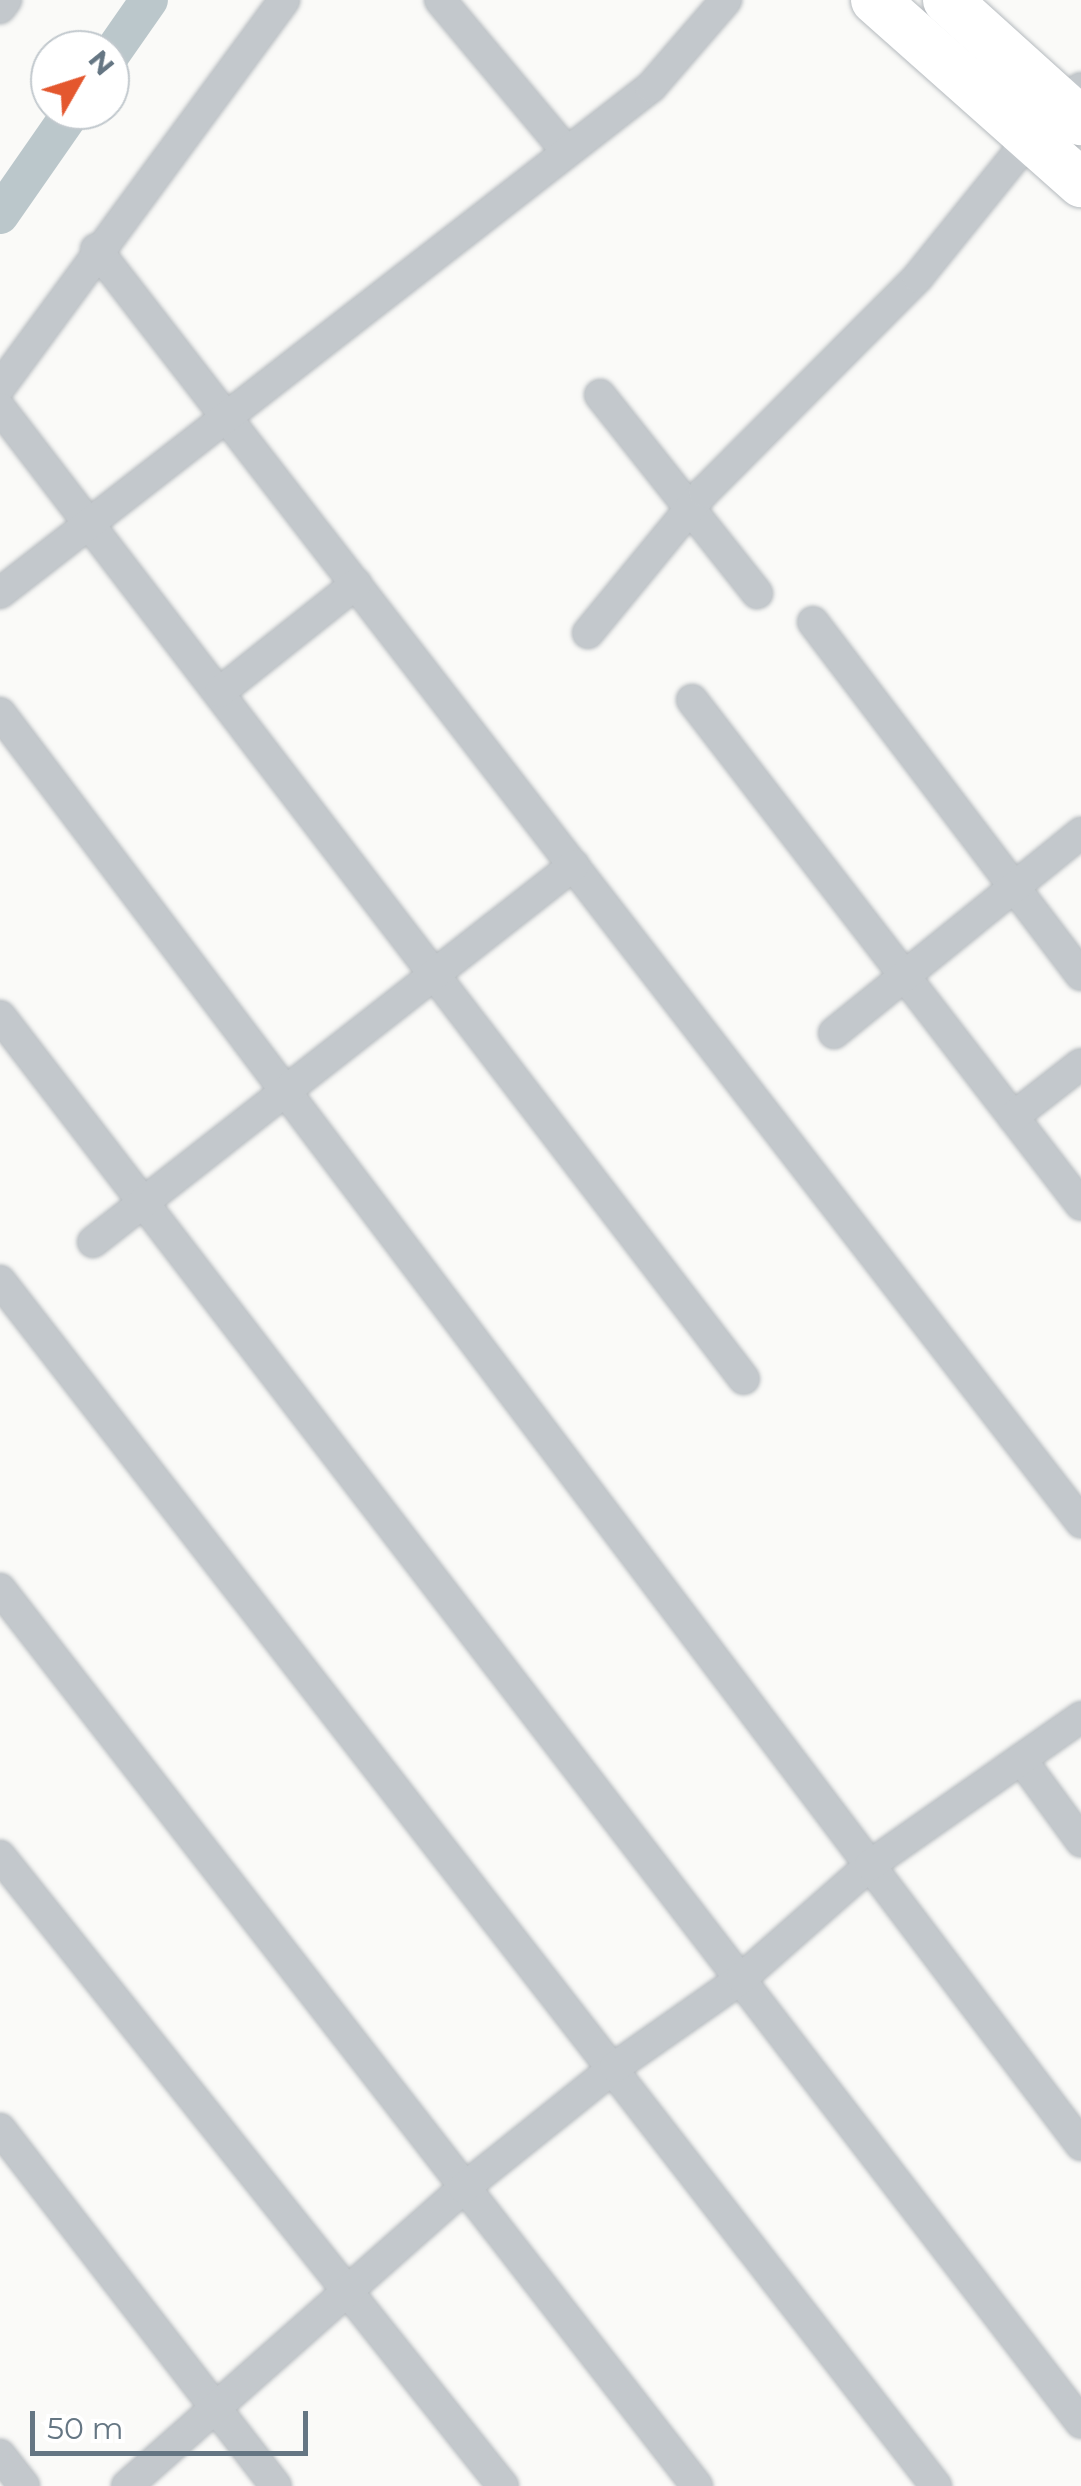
<!DOCTYPE html>
<html>
<head>
<meta charset="utf-8">
<style>
	body { margin:0 }
	#map { position:relative; width:1081px; height:2486px; overflow:hidden; background:#fafaf8; font-family:Montserrat,sans-serif }
	div>[style] { position:absolute }
	.canal>* { height:38px; margin:-19px; padding:0 19px; transform-origin:19px; border-radius:19px; background:#bbc7cb }
	.roads { filter:drop-shadow(0 0 2px #b5babe) drop-shadow(0 0 2px #b5babe) }
	.minor>* { height:30px; margin:-15px; padding:0 15px; transform-origin:15px; border-radius:15px; background:#c3c8cc }
	.primary>* { height:48px; margin:-24px; padding:0 24px; transform-origin:24px; border-radius:24px; background:#fff }
	span { translate:-50% -50%; white-space:nowrap; text-align:center; line-height:1.15; -webkit-text-stroke:10px #fff; paint-order:stroke }
	.north { position:absolute; left:30px; top:30px; width:100px; height:100px; box-sizing:border-box; background:#fff; border:2px solid #c1c8cd; border-radius:50%; rotate:51deg; font-size:28px; font-weight:700; line-height:40px; text-align:center; color:#657683 }
	.north::after { content:''; display:block; margin:auto; width:35px; height:45px; background:#e4572e; clip-path:polygon(50% 0,100% 100%,50% 72%,0 100%) }
	.scale { position:absolute; left:30px; top:2411px; width:278px; height:45px; box-sizing:border-box; border:5px solid #657683; border-top:0; padding-left:12px; font-size:30px; line-height:35px; white-space:nowrap; color:#657683; -webkit-text-stroke:8px #fff; paint-order:stroke }
</style>
</head>
<body>
<div id="map">
	<div class="canal">
		<div style="left:110px;top:56px;width:68px;rotate:-55.1deg"></div>
		<div style="left:0;top:215px;width:128px;rotate:-55.2deg"></div>
	</div>
	<div class="roads">
		<div class="minor">
			<div style="left:440px;top:0;width:184px;rotate:50.1deg"></div>
			<div style="left:0;top:8px;width:10px;rotate:-53deg"></div>
			<div style="left:96px;top:249px;width:1610px;rotate:52.27deg"></div>
			<div style="left:0;top:387px;width:480px;rotate:-53.7deg"></div>
			<div style="left:600px;top:395px;width:253px;rotate:51.6deg"></div>
			<div style="left:0;top:408px;width:1223px;rotate:52.54deg"></div>
			<div style="left:0;top:593px;width:825px;rotate:-37.86deg"></div>
			<div style="left:651px;top:87px;width:115px;rotate:-49.2deg"></div>
			<div style="left:813px;top:622px;width:443px;rotate:52.8deg"></div>
			<div style="left:588px;top:633px;width:183px;rotate:-50.6deg"></div>
			<div style="left:704px;top:492px;width:303px;rotate:-45.1deg"></div>
			<div style="left:918px;top:277px;width:179px;rotate:-51.1deg"></div>
			<div style="left:1030px;top:138px;width:71px;rotate:-44.4deg"></div>
			<div style="left:220px;top:692px;width:174px;rotate:-38.5deg"></div>
			<div style="left:692px;top:700px;width:637px;rotate:52.39deg"></div>
			<div style="left:0;top:713px;width:1794px;rotate:52.95deg"></div>
			<div style="left:0;top:1016px;width:1774px;rotate:52.46deg"></div>
			<div style="left:834px;top:1033px;width:318px;rotate:-39deg"></div>
			<div style="left:1013px;top:1117px;width:86px;rotate:-37.9deg"></div>
			<div style="left:93px;top:1242px;width:611px;rotate:-38.09deg"></div>
			<div style="left:0;top:1281px;width:1526px;rotate:52.16deg"></div>
			<div style="left:0;top:1589px;width:1136px;rotate:52.15deg"></div>
			<div style="left:1021px;top:1759px;width:102px;rotate:53.8deg"></div>
			<div style="left:0;top:1856px;width:806px;rotate:51.4deg"></div>
			<div style="left:0;top:2129px;width:451px;rotate:52.3deg"></div>
			<div style="left:0;top:2455px;width:39px;rotate:52deg"></div>
			<div style="left:127px;top:2486px;width:450px;rotate:-41.5deg"></div>
			<div style="left:464px;top:2188px;width:193px;rotate:-38.7deg"></div>
			<div style="left:615px;top:2067px;width:155px;rotate:-35deg"></div>
			<div style="left:742px;top:1978px;width:171px;rotate:-41.4deg"></div>
			<div style="left:870px;top:1865px;width:258px;rotate:-35deg"></div>
		</div>
		<div class="primary">
			<div style="left:875px;top:0;width:276px;rotate:41.6deg"></div>
			<div style="left:947px;top:0;width:181px;rotate:42.1deg"></div>
		</div>
	</div>
	<div class="north">N</div>
	<div class="scale">50 m</div>
</div>
</body>
</html>
